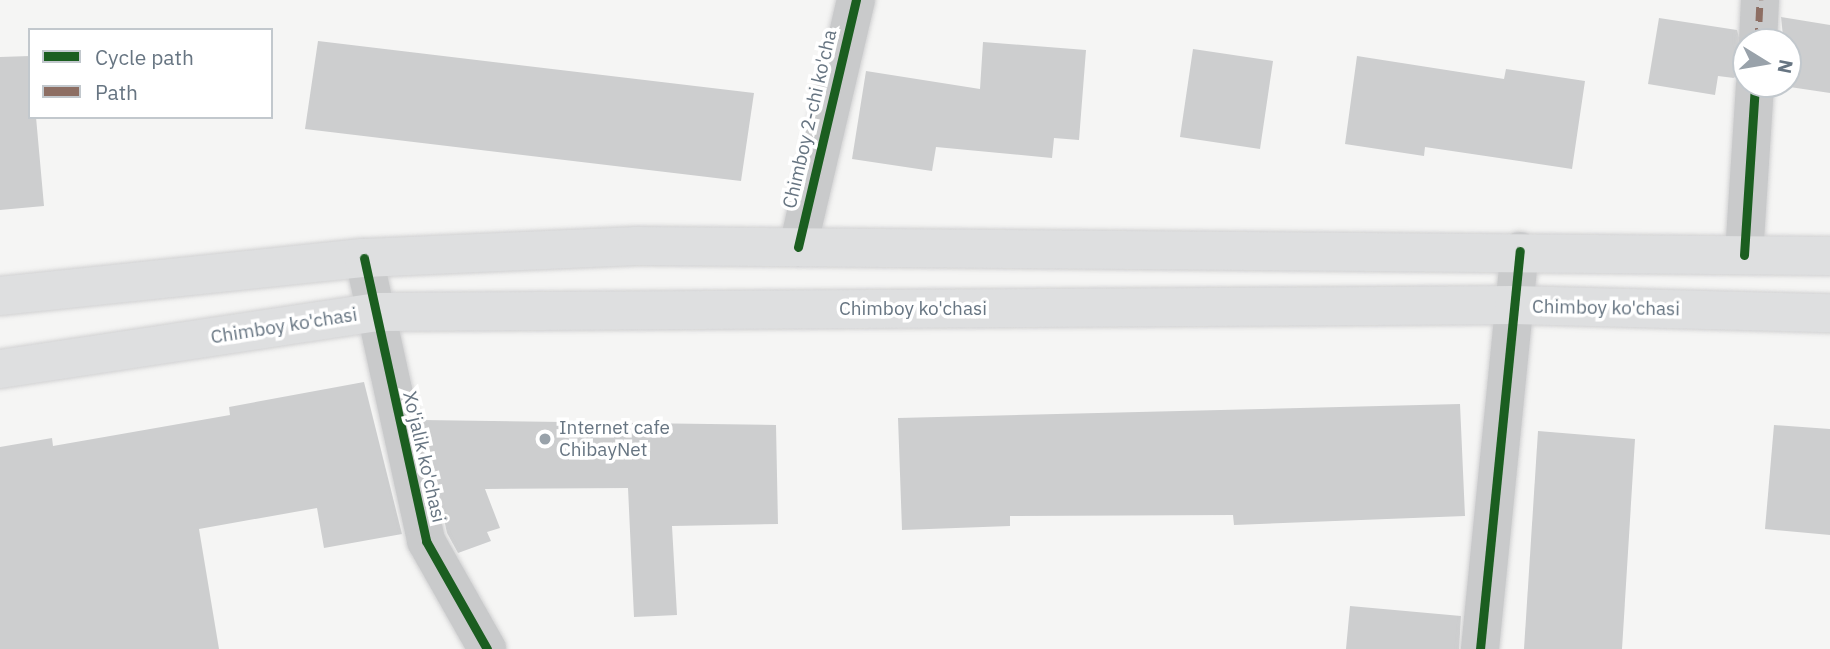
<!DOCTYPE html>
<html>
<head>
<meta charset="utf-8">
<style>
	body { margin:0 }
	#map { position:relative; width:1830px; height:649px; overflow:hidden; background:#f5f5f4; font-family:"IBM Plex Sans",sans-serif }
	div>[style] { position:absolute }
	.building>* { inset:0; background:#cdcecf }
	.roads { filter:drop-shadow(0 0 2px #d1d1d2) drop-shadow(0 0 2px #d1d1d2) }
	.minor>* { height:38px; margin:-19px; padding:0 19px; transform-origin:19px; border-radius:19px; background:#c9cacb }
	.secondary>* { height:38px; margin:-19px; padding:0 19px; transform-origin:19px; border-radius:19px; background:#dedfe0 }
	.quiet>* { height:7px; margin-top:-3.5px; transform-origin:0; background:repeating-linear-gradient(90deg,#8d6e63 0 14px,transparent 0 21px) }
	.cycleway>* { height:9px; margin:-4.5px; padding:0 4.5px; transform-origin:4.5px; border-radius:4.5px; background:#1b5e20 }
	.dots>* { width:19px; height:19px; translate:-50% -50%; box-sizing:border-box; border:4px solid #fff; border-radius:50% }
	span { translate:-50% -50%; white-space:nowrap; text-align:center; line-height:1.15; -webkit-text-stroke:7px #fff; paint-order:stroke }
	.street-label { font-size:19px; color:#677582 }
	.poi-label { font-size:19px; color:#677582 }
	.left { translate:0 -50%; text-align:left }
	.legend { position:absolute; left:28px; top:28px; width:245px; height:91px; box-sizing:border-box; background:#fff; border:2px solid #c2c8cd; margin:0; padding:9px 12px; list-style:none; font-size:21px; color:#677582 }
	.legend li { display:flex; align-items:center; gap:14px; height:35px }
	.legend b { width:35px; border:2px solid #c2c8cd }
	.north { position:absolute; left:1732px; top:28px; width:70px; height:70px; box-sizing:border-box; background:#fff; border:2px solid #c2c8cd; border-radius:50%; rotate:101deg; font-size:19px; font-weight:700; line-height:28px; text-align:center; color:#677582 }
	.north::after { content:''; display:block; margin:auto; width:24px; height:32px; background:#99a2aa; clip-path:polygon(50% 0,100% 100%,50% 72%,0 100%) }
</style>
</head>
<body>
<div id="map">
	<div class="building">
		<div style="clip-path:polygon(1781px 17px,1830px 25px,1830px 93px,1777px 85px,1788px 84px)"></div>
		<div style="clip-path:polygon(1659px 18px,1737px 30px,1746px 64px,1734px 78px,1718px 76px,1715px 95px,1648px 84px)"></div>
		<div style="clip-path:polygon(318px 41px,754px 93px,741px 181px,305px 129px)"></div>
		<div style="clip-path:polygon(983px 42px,1086px 50px,1079px 140px,1054px 138px,1052px 158px,936px 147px,932px 171px,852px 159px,866px 71px,980px 89px)"></div>
		<div style="clip-path:polygon(1193px 49px,1273px 61px,1260px 149px,1180px 137px)"></div>
		<div style="clip-path:polygon(30px 56px,30px 117px,36px 117px,44px 206px,0 210px,0 57px)"></div>
		<div style="clip-path:polygon(1357px 56px,1504px 79px,1506px 69px,1585px 81px,1572px 169px,1425px 147px,1424px 156px,1345px 144px)"></div>
		<div style="clip-path:polygon(364px 382px,402px 534px,324px 548px,317px 508px,199px 529px,219px 649px,0 649px,0 447px,52px 438px,53px 446px,230px 415px,229px 407px)"></div>
		<div style="clip-path:polygon(1460px 404px,1465px 516px,1234px 525px,1233px 515px,1010px 516px,1010px 526px,902px 530px,898px 418px)"></div>
		<div style="clip-path:polygon(422px 420px,776px 425px,778px 524px,672px 526px,677px 615px,634px 617px,628px 488px,485px 489px,500px 528px,487px 532px,491px 541px,458px 553px,447px 533px)"></div>
		<div style="clip-path:polygon(1774px 425px,1830px 429px,1830px 535px,1765px 529px)"></div>
		<div style="clip-path:polygon(1538px 431px,1635px 439px,1622px 649px,1524px 649px)"></div>
		<div style="clip-path:polygon(1350px 606px,1461px 616px,1459px 649px,1346px 649px)"></div>
	</div>
	<div class="roads">
		<div class="minor">
			<div style="left:1758px;top:42px;width:42px;rotate:-87.3deg"></div>
			<div style="left:798px;top:247px;width:254px;rotate:-76.8deg"></div>
			<div style="left:1744px;top:255px;width:171px;rotate:-86.3deg"></div>
			<div style="left:364px;top:258px;width:290px;rotate:77.6deg"></div>
			<div style="left:426px;top:541px;width:124px;rotate:60.5deg"></div>
			<div style="left:1480px;top:649px;width:400px;rotate:-84.3deg"></div>
		</div>
		<div class="secondary">
			<div style="left:0;top:296px;width:366px;rotate:-6deg"></div>
			<div style="left:364px;top:258px;width:273px;rotate:-2.5deg"></div>
			<div style="left:637px;top:246px;width:1193px;rotate:0.48deg"></div>
			<div style="left:0;top:369px;width:380px;rotate:-8.6deg"></div>
			<div style="left:376px;top:312px;width:1138px;rotate:-0.35deg"></div>
			<div style="left:1514px;top:305px;width:316px;rotate:1.5deg"></div>
		</div>
	</div>
	<div class="quiet">
		<div style="left:1758px;top:42px;width:42px;rotate:-87.3deg"></div>
	</div>
	<div class="cycleway">
		<div style="left:798px;top:247px;width:254px;rotate:-76.8deg"></div>
		<div style="left:1744px;top:255px;width:171px;rotate:-86.3deg"></div>
		<div style="left:364px;top:258px;width:290px;rotate:77.6deg"></div>
		<div style="left:426px;top:541px;width:124px;rotate:60.5deg"></div>
		<div style="left:1480px;top:649px;width:400px;rotate:-84.3deg"></div>
	</div>
	<div class="dots">
		<div style="left:545px;top:439px;background:#99a2aa"></div>
	</div>
	<div class="street-label">
		<span style="left:810px;top:119px;rotate:-77deg">Chimboy 2-chi ko'cha</span>
		<span style="left:1606px;top:308px;rotate:1deg">Chimboy ko'chasi</span>
		<span style="left:913px;top:309px">Chimboy ko'chasi</span>
		<span style="left:284px;top:326px;rotate:-9deg">Chimboy ko'chasi</span>
		<span style="left:424px;top:457px;rotate:77deg">Xo'jalik ko'chasi</span>
	</div>
	<div class="poi-label">
		<span class="left" style="left:559px;top:439px">Internet cafe<br>ChibayNet</span>
	</div>
	<ul class="legend">
	<li><b style="height:9px;background:#1b5e20"></b>Cycle path</li>
	<li><b style="height:9px;background:#8d6e63"></b>Path</li>
	</ul>
	<div class="north">N</div>
</div>
</body>
</html>
